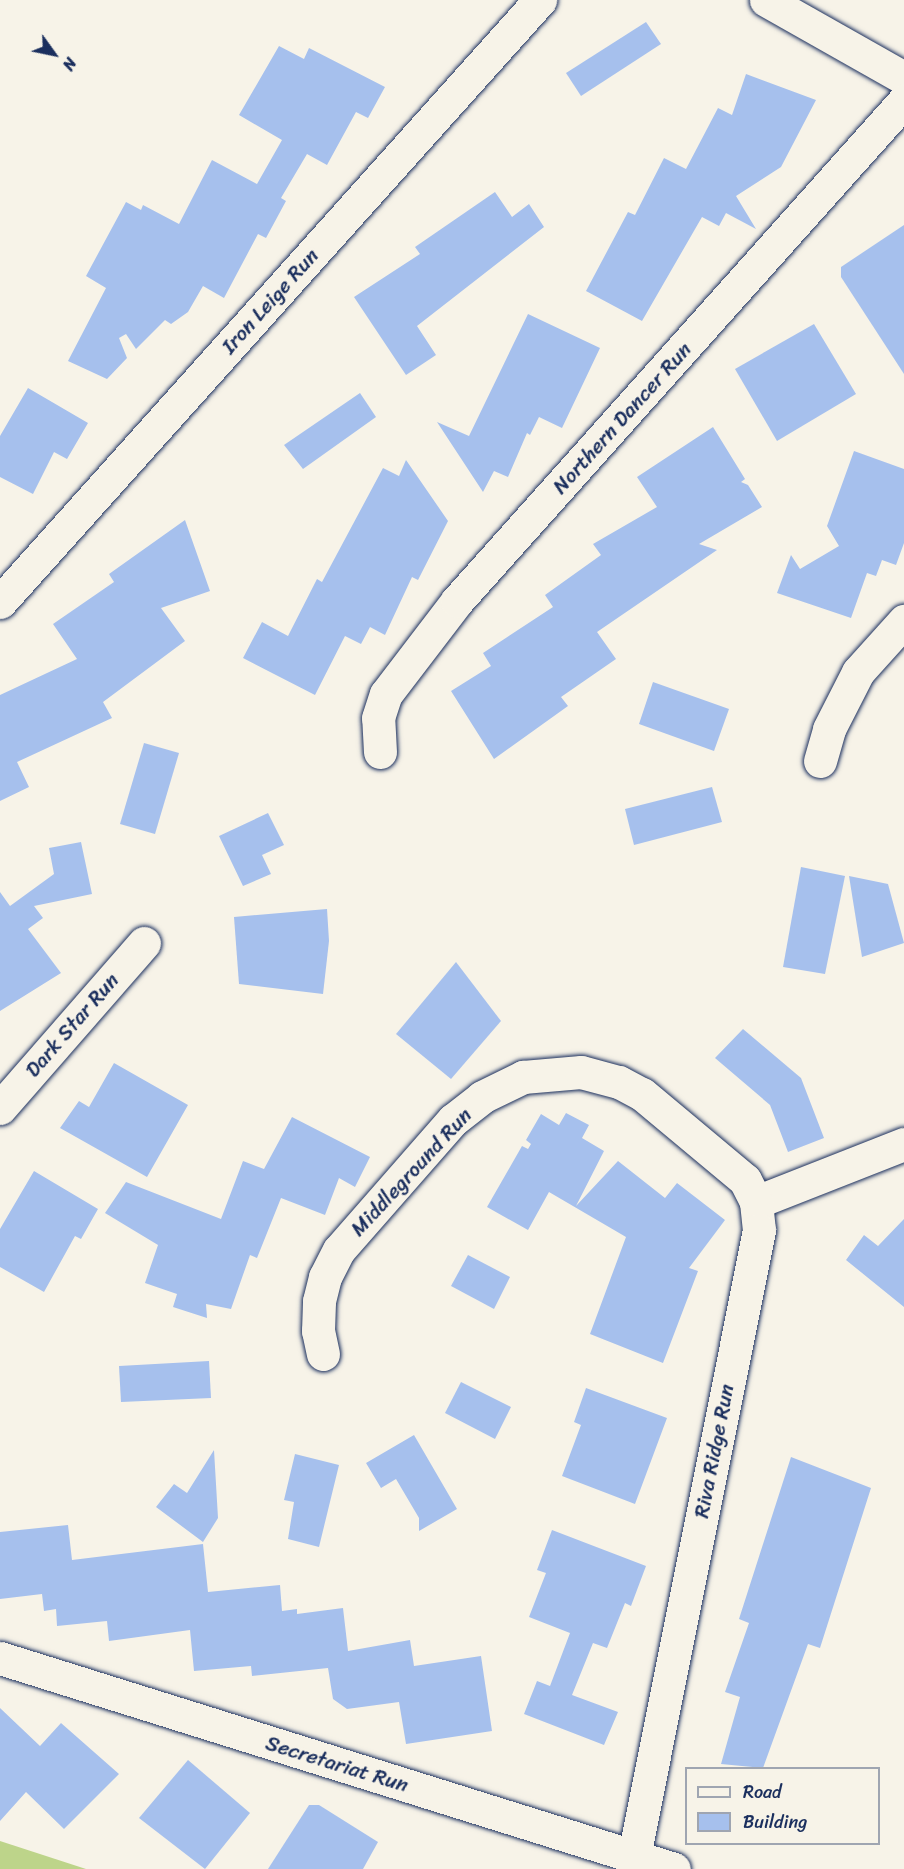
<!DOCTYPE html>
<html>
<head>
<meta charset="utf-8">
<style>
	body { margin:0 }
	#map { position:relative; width:904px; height:1869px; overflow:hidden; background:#f7f3e8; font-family:Sriracha,sans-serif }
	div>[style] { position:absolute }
	.green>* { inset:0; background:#bdd48a }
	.building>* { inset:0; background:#a6c0ed }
	.roads { filter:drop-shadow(0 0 2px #1b2f5e) drop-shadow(0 0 2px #1b2f5e) }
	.street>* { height:33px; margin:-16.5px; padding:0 16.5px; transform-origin:16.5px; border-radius:16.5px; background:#f7f3e8 }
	span { translate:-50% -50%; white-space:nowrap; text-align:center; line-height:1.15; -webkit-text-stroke:5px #f7f3e8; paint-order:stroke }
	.street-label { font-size:21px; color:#1b2f5e }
	.legend { position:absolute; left:685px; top:1767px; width:195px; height:78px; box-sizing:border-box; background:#f7f3e8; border:2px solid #9fa5b1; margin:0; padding:8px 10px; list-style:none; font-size:18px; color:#1b2f5e }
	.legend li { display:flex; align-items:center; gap:12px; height:30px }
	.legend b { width:30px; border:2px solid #9fa5b1 }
	.north { position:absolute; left:24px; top:24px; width:60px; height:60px; -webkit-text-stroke:4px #f7f3e8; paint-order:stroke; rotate:123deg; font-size:16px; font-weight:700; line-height:24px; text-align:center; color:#1b2f5e }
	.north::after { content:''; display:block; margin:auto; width:21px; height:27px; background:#1b2f5e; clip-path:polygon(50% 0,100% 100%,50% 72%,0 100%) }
</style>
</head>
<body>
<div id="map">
	<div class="green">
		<div style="clip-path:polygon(0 1841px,86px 1869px,0 1869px)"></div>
	</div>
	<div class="building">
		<div style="clip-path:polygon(646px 22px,661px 44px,581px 96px,566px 73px)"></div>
		<div style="clip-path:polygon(279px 46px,304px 59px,309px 48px,385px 87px,368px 118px,356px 112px,327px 165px,307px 154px,281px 198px,286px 201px,266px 238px,258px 234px,224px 298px,203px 286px,188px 312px,171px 324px,165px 320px,136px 349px,126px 334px,119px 338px,127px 358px,107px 379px,68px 361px,106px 288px,86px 276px,126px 202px,141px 210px,143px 205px,179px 224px,212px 160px,257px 184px,282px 140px,239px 115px)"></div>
		<div style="clip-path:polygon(746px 74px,816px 100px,781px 167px,736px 196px,756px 229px,726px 213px,719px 226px,702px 217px,642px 321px,586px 291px,628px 212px,635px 215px,664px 158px,686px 169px,718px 108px,732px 115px)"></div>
		<div style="clip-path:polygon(495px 192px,512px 217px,529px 204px,544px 227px,417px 326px,436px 355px,406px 375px,354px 297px,420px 254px,415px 247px)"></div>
		<div style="clip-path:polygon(904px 225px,904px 374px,841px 277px,841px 267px)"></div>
		<div style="clip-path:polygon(528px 314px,600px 348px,562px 428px,539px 417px,530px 435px,527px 433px,508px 477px,494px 471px,483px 492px,437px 422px,469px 436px)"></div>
		<div style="clip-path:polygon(814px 324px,856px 394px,777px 441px,735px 369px)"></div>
		<div style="clip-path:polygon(28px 388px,88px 423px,67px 459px,54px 452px,33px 494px,0 477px,0 436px)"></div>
		<div style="clip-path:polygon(360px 393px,376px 417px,303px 469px,284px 445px)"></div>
		<div style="clip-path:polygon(713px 427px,745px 479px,741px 482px,748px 485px,762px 507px,699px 544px,717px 550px,597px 632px,616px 659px,561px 697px,568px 706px,494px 759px,451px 691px,491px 666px,483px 653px,553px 607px,545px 595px,601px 555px,593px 544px,657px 507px,637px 477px)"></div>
		<div style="clip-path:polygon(854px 451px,904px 469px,904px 543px,896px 565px,882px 560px,876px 576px,867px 573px,851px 618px,777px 593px,791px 555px,800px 569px,839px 546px,827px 526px)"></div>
		<div style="clip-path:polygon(406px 460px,448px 521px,418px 580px,412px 577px,385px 635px,370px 627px,361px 644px,345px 636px,315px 695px,243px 658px,262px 622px,288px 636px,317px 579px,322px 582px,383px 468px,399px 476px)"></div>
		<div style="clip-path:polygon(185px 520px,210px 591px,161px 608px,185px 641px,103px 702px,112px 718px,17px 762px,29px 787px,0 801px,0 695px,77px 659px,53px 624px,114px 582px,109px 574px)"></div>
		<div style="clip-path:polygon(653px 682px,729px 709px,714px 751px,639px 724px)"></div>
		<div style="clip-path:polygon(144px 743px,179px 753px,155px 834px,120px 824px)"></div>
		<div style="clip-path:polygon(712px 787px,722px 822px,634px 845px,625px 809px)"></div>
		<div style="clip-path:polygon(268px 813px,284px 845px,262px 855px,271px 874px,243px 886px,219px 836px)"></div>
		<div style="clip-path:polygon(81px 842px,92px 894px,34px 906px,43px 918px,28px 929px,61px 973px,0 1011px,0 892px,10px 906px,54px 874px,49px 848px)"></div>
		<div style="clip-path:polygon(801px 867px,845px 876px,825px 974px,783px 967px)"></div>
		<div style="clip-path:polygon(849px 876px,888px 884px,904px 943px,862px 957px)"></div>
		<div style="clip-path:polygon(327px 909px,329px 941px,323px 994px,239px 984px,234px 917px)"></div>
		<div style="clip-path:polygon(456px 962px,501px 1021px,451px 1079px,396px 1034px)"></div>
		<div style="clip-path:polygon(743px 1029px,801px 1078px,824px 1138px,788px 1152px,770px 1105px,715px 1058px)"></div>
		<div style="clip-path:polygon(114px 1063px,188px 1105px,147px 1177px,60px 1128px,79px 1101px,89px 1107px)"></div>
		<div style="clip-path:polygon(566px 1113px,589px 1125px,582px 1138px,604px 1151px,576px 1206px,618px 1161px,665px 1198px,677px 1183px,725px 1220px,689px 1268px,698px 1271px,663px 1363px,590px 1334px,626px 1237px,549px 1192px,528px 1230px,487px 1207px,522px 1146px,528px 1149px,531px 1144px,526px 1140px,541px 1114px,559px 1125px)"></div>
		<div style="clip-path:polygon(292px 1117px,370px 1157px,355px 1187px,339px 1178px,325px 1215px,281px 1198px,257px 1258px,250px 1255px,231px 1309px,206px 1304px,207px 1318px,173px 1307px,177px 1294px,145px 1283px,158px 1245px,105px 1213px,126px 1182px,221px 1219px,243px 1161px,264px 1169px)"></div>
		<div style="clip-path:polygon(34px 1171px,98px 1209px,81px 1239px,75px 1236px,44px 1292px,0 1267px,0 1229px)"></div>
		<div style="clip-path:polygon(904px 1219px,904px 1307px,846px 1260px,864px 1235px,878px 1246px)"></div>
		<div style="clip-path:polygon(468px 1255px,510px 1277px,494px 1309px,451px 1286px)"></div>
		<div style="clip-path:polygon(209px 1361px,211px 1398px,121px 1402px,119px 1366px)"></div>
		<div style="clip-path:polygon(461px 1382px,511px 1407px,495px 1439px,445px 1413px)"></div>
		<div style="clip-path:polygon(586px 1388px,667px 1418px,635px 1504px,562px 1476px,581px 1425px,574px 1422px)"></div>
		<div style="clip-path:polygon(414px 1435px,457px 1509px,419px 1531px,419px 1518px,396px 1479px,381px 1488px,366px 1463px)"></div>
		<div style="clip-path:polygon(214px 1450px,218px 1518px,203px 1542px,156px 1507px,174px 1484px,187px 1493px)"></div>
		<div style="clip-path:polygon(295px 1454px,339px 1465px,319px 1547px,288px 1539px,294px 1502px,284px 1500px)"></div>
		<div style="clip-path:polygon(791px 1457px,871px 1488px,820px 1648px,808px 1644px,763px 1768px,721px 1764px,740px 1697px,725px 1692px,749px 1623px,739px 1619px)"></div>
		<div style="clip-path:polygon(68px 1525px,72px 1560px,203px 1544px,208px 1592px,280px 1585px,282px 1611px,297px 1609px,297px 1614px,343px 1608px,348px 1651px,410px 1640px,414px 1666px,481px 1656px,492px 1731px,406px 1744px,399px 1702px,347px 1709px,333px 1699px,328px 1668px,252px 1676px,251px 1666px,194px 1671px,190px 1630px,109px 1641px,107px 1621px,57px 1626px,56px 1609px,44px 1611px,42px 1594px,0 1599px,0 1532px)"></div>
		<div style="clip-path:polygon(552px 1530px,646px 1566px,631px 1606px,625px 1603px,607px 1648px,593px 1643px,572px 1695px,618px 1712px,604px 1745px,524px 1714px,537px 1681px,550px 1686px,570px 1633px,529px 1617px,546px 1573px,537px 1570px)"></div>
		<div style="clip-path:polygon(0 1708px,40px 1746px,61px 1723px,119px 1774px,64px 1829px,26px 1792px,0 1821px)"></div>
		<div style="clip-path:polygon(188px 1760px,250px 1813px,205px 1869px,139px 1818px)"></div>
		<div style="clip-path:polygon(309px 1805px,319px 1805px,378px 1842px,363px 1869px,268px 1869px)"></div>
	</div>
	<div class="roads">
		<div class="street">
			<div style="left:766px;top:0;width:159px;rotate:29.5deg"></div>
			<div style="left:0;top:602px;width:809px;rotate:-48.11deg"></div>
			<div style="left:380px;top:752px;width:34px;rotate:-93deg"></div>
			<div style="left:378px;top:718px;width:25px;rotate:-72deg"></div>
			<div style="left:386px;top:694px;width:117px;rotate:-52.6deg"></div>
			<div style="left:457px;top:601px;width:671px;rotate:-48.2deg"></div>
			<div style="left:820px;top:761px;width:33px;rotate:-74deg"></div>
			<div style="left:829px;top:729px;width:64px;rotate:-63deg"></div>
			<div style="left:858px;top:672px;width:69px;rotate:-48deg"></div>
			<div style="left:0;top:1108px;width:219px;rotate:-48.9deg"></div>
			<div style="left:756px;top:1202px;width:159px;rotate:-21.4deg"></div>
			<div style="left:323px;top:1354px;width:24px;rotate:-102deg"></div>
			<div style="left:318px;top:1331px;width:30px;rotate:-88deg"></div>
			<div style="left:319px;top:1301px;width:25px;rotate:-76deg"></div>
			<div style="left:325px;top:1277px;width:30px;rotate:-63deg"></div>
			<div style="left:339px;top:1250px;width:173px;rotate:-48.8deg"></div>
			<div style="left:453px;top:1120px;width:37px;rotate:-38deg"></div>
			<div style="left:482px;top:1097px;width:46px;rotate:-26deg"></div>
			<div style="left:523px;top:1077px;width:58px;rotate:-4.9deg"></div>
			<div style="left:581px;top:1072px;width:39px;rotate:15deg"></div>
			<div style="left:619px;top:1082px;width:26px;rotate:28deg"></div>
			<div style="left:642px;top:1094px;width:134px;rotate:39.9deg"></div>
			<div style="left:745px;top:1180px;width:25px;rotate:63deg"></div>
			<div style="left:756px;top:1202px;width:28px;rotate:84deg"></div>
			<div style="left:759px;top:1230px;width:638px;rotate:101.29deg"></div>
			<div style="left:0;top:1658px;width:706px;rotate:17.38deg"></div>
		</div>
	</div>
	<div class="street-label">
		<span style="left:270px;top:301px;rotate:-48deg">Iron Leige Run</span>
		<span style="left:622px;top:418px;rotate:-48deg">Northern Dancer Run</span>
		<span style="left:72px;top:1025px;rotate:-49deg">Dark Star Run</span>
		<span style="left:411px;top:1172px;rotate:-47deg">Middleground Run</span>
		<span style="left:714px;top:1451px;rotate:-79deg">Riva Ridge Run</span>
		<span style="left:337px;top:1764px;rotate:17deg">Secretariat Run</span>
	</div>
	<ul class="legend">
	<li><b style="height:8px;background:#f7f3e8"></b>Road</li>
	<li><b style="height:16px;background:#a6c0ed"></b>Building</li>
	</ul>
	<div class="north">N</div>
</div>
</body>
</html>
